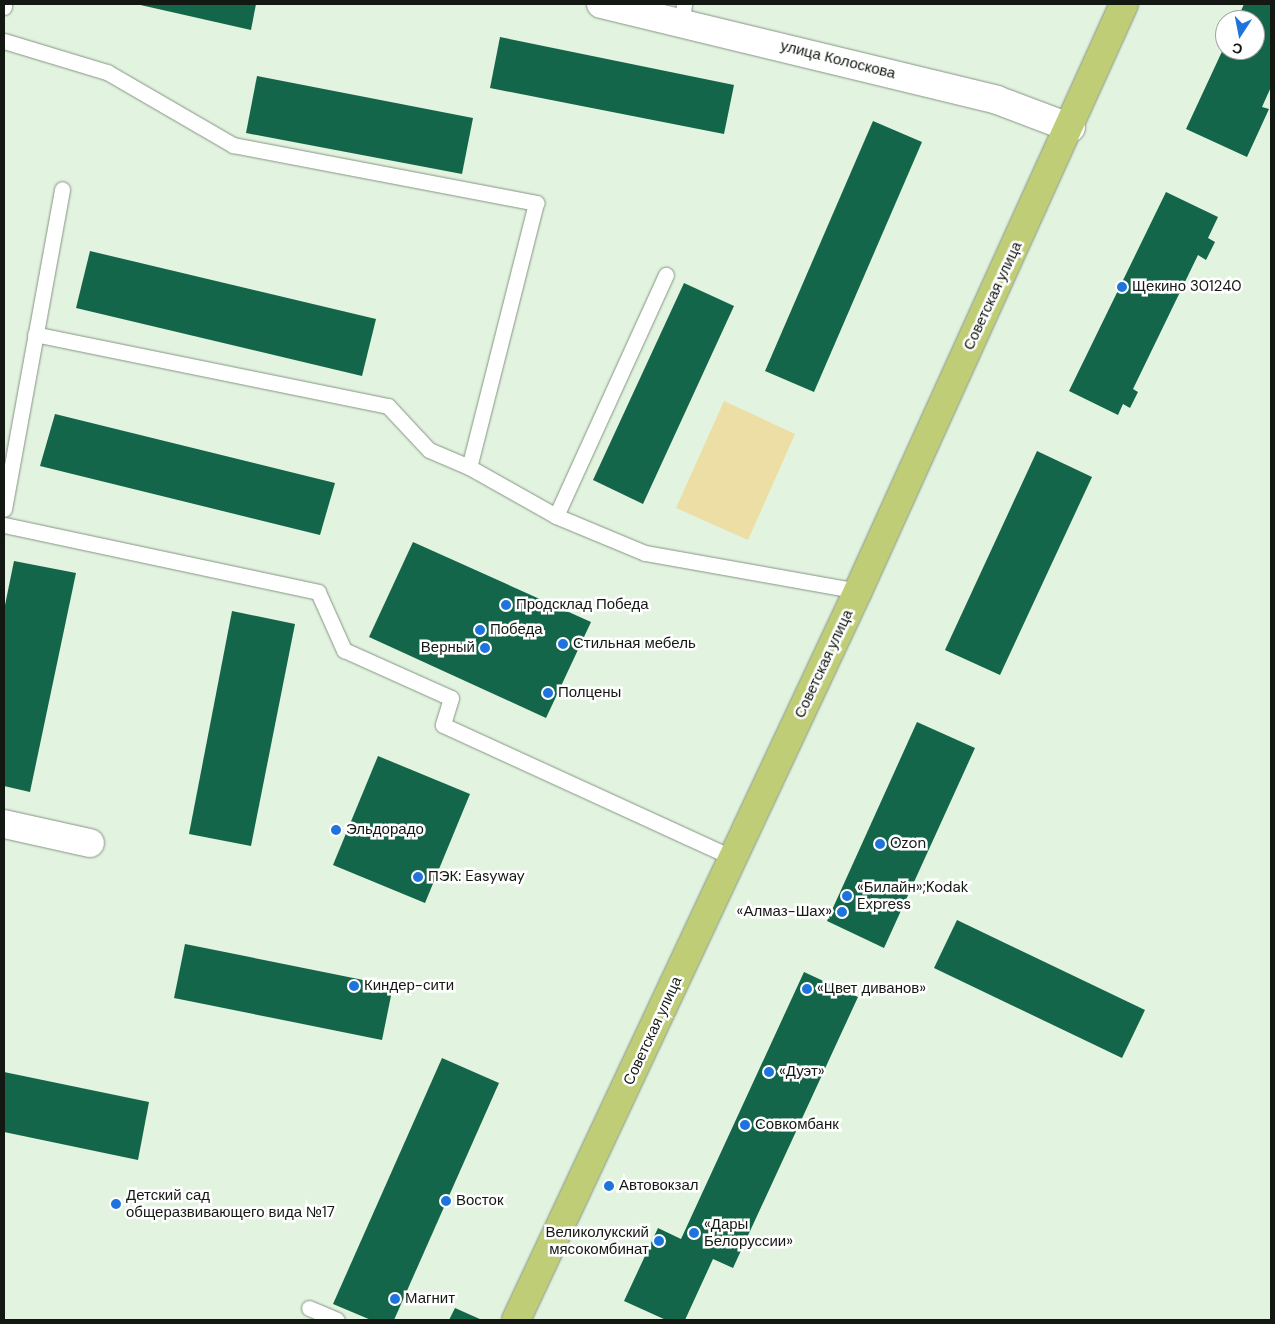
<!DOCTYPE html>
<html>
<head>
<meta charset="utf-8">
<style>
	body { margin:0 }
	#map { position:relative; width:1275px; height:1324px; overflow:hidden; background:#e2f3e0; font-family:"DM Sans",sans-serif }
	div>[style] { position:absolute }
	.green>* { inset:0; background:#ecdea4 }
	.building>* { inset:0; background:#14664a }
	.roads { filter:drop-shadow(0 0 1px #859583) drop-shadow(0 0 1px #859583) }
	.lane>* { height:15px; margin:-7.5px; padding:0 7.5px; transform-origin:7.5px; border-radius:7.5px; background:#fff }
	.street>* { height:28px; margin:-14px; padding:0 14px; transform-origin:14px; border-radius:14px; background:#fff }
	.primary>* { height:28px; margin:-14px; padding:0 14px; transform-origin:14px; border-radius:14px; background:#bfce76 }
	.dots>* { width:14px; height:14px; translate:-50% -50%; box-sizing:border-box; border:2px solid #fff; border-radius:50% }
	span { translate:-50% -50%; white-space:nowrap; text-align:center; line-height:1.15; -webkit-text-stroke:5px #fff; paint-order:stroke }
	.street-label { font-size:15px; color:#131912 }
	.poi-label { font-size:15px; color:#131912 }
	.left { translate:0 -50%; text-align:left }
	.right { translate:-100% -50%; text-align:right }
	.frame { position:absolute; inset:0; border:5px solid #131912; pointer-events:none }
	.north { position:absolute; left:1215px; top:10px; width:50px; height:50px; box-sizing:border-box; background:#fff; border:1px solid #a1a3a0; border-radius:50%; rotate:191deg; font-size:14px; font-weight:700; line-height:20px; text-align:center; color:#131912 }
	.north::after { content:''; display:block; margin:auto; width:18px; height:22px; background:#1f73dd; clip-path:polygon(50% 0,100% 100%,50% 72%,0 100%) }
</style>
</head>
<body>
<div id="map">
	<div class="green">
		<div style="clip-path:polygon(724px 401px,795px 434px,748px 540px,676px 508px)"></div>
	</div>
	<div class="building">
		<div style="clip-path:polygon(136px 4px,256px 4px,251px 30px)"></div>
		<div style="clip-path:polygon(1244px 4px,1271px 4px,1271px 87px,1262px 107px,1269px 109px,1247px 157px,1186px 129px,1225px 45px,1225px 50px,1255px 50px,1255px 20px,1237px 20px)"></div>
		<div style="clip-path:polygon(500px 37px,734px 85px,724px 134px,490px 88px)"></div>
		<div style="clip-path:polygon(257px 76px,473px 118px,462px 174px,246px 133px)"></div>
		<div style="clip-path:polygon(873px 121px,922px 142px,814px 392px,765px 371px)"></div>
		<div style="clip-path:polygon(1166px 192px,1218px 217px,1208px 238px,1215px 242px,1206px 260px,1198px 255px,1133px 389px,1138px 392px,1130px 408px,1123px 404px,1118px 415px,1069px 391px)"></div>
		<div style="clip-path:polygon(90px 251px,376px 319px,362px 376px,76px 308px)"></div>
		<div style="clip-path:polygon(684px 283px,734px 306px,643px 504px,593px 480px)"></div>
		<div style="clip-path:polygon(55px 414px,335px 483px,320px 535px,40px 466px)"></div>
		<div style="clip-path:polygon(1037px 451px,1092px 477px,1000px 675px,945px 650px)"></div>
		<div style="clip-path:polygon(413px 542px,591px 622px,546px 718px,369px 637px)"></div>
		<div style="clip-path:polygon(14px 561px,76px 573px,30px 792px,4px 786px,4px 610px)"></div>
		<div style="clip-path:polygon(232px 611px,295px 624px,251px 846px,189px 834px)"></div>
		<div style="clip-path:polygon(917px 722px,975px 748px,884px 948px,827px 921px)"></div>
		<div style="clip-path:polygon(378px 756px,470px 794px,425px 903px,333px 865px)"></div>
		<div style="clip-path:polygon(957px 920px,1145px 1010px,1122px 1058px,934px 968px)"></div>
		<div style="clip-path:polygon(185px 944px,393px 986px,382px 1040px,174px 998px)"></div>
		<div style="clip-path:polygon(804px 972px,858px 997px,733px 1268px,713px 1259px,685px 1320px,666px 1320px,624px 1301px,658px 1228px,681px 1239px)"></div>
		<div style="clip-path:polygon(442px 1058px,499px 1083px,394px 1320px,371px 1320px,333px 1304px)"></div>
		<div style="clip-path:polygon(4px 1072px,149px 1102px,138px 1160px,4px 1132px)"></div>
		<div style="clip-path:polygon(455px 1308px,482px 1320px,449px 1320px)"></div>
	</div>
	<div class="roads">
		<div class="lane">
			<div style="left:4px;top:7px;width:3px;rotate:-90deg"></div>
			<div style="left:682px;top:21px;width:17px;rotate:-83deg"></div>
			<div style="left:4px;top:41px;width:108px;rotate:16.8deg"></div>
			<div style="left:107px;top:72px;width:146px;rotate:30.1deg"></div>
			<div style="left:233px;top:145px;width:309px;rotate:10.8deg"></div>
			<div style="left:536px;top:203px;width:272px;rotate:104.2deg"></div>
			<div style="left:469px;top:467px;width:43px;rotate:-157deg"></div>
			<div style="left:429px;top:450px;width:60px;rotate:-133deg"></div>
			<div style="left:388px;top:406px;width:360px;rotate:-168.5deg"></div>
			<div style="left:469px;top:467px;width:100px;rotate:29.4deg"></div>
			<div style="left:556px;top:516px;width:96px;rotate:22.6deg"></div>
			<div style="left:645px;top:553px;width:216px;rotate:10.1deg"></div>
			<div style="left:4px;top:509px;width:325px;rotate:-79.7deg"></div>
			<div style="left:556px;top:516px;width:265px;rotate:-65.5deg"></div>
			<div style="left:4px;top:525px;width:321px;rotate:12deg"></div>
			<div style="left:318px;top:592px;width:64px;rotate:65.9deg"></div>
			<div style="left:344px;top:650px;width:117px;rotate:24.2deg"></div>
			<div style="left:451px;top:698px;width:28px;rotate:107deg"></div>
			<div style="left:443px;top:725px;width:320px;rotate:24.6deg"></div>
			<div style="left:309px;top:1308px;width:30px;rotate:23deg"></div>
		</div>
		<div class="street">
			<div style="left:601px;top:4px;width:407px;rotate:13.6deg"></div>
			<div style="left:997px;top:100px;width:79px;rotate:20.7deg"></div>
			<div style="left:4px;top:824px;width:88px;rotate:12.5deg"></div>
		</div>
		<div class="primary">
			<div style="left:516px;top:1320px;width:805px;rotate:-64.87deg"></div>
			<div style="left:858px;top:591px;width:644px;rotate:-65.62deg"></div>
		</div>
	</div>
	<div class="dots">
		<div style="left:1122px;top:287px;background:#1f73dd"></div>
		<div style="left:506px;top:605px;background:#1f73dd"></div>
		<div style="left:480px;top:630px;background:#1f73dd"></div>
		<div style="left:563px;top:644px;background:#1f73dd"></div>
		<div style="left:485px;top:648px;background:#1f73dd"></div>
		<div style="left:548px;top:693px;background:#1f73dd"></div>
		<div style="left:336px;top:830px;background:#1f73dd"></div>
		<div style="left:880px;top:844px;background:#1f73dd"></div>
		<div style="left:418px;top:877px;background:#1f73dd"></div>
		<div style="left:847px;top:896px;background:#1f73dd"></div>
		<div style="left:842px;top:912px;background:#1f73dd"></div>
		<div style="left:354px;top:986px;background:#1f73dd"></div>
		<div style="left:807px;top:989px;background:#1f73dd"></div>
		<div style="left:769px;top:1072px;background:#1f73dd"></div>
		<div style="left:745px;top:1125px;background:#1f73dd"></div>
		<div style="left:609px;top:1186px;background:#1f73dd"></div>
		<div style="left:446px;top:1201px;background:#1f73dd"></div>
		<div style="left:116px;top:1204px;background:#1f73dd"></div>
		<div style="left:694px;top:1233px;background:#1f73dd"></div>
		<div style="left:659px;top:1241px;background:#1f73dd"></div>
		<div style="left:395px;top:1299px;background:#1f73dd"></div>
	</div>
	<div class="street-label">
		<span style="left:838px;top:60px;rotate:14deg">улица Колоскова</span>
		<span style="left:993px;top:296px;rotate:-65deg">Советская улица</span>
		<span style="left:824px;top:664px;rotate:-65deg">Советская улица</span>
		<span style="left:653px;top:1031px;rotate:-65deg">Советская улица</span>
	</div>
	<div class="poi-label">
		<span class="left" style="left:1132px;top:287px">Щекино 301240</span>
		<span class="left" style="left:516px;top:605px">Продсклад Победа</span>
		<span class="left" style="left:490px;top:630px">Победа</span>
		<span class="left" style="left:573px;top:644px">Стильная мебель</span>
		<span class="right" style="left:475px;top:648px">Верный</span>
		<span class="left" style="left:558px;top:693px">Полцены</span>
		<span class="left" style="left:346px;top:830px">Эльдорадо</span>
		<span class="left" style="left:890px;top:844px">Ozon</span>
		<span class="left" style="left:428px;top:877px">ПЭК: Easyway</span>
		<span class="left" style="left:857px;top:896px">«Билайн»;Kodak<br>Express</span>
		<span class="right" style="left:832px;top:912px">«Алмаз-Шах»</span>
		<span class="left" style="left:364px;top:986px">Киндер-сити</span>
		<span class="left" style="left:817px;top:989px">«Цвет диванов»</span>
		<span class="left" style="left:779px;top:1072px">«Дуэт»</span>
		<span class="left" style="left:755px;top:1125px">Совкомбанк</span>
		<span class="left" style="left:619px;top:1186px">Автовокзал</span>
		<span class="left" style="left:126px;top:1204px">Детский сад<br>общеразвивающего вида №17</span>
		<span class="left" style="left:456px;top:1201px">Восток</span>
		<span class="left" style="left:704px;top:1233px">«Дары<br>Белоруссии»</span>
		<span class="right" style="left:649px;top:1241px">Великолукский<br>мясокомбинат</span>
		<span class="left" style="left:405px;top:1299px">Магнит</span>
	</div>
	<div class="frame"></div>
	<div class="north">С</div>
</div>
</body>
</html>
